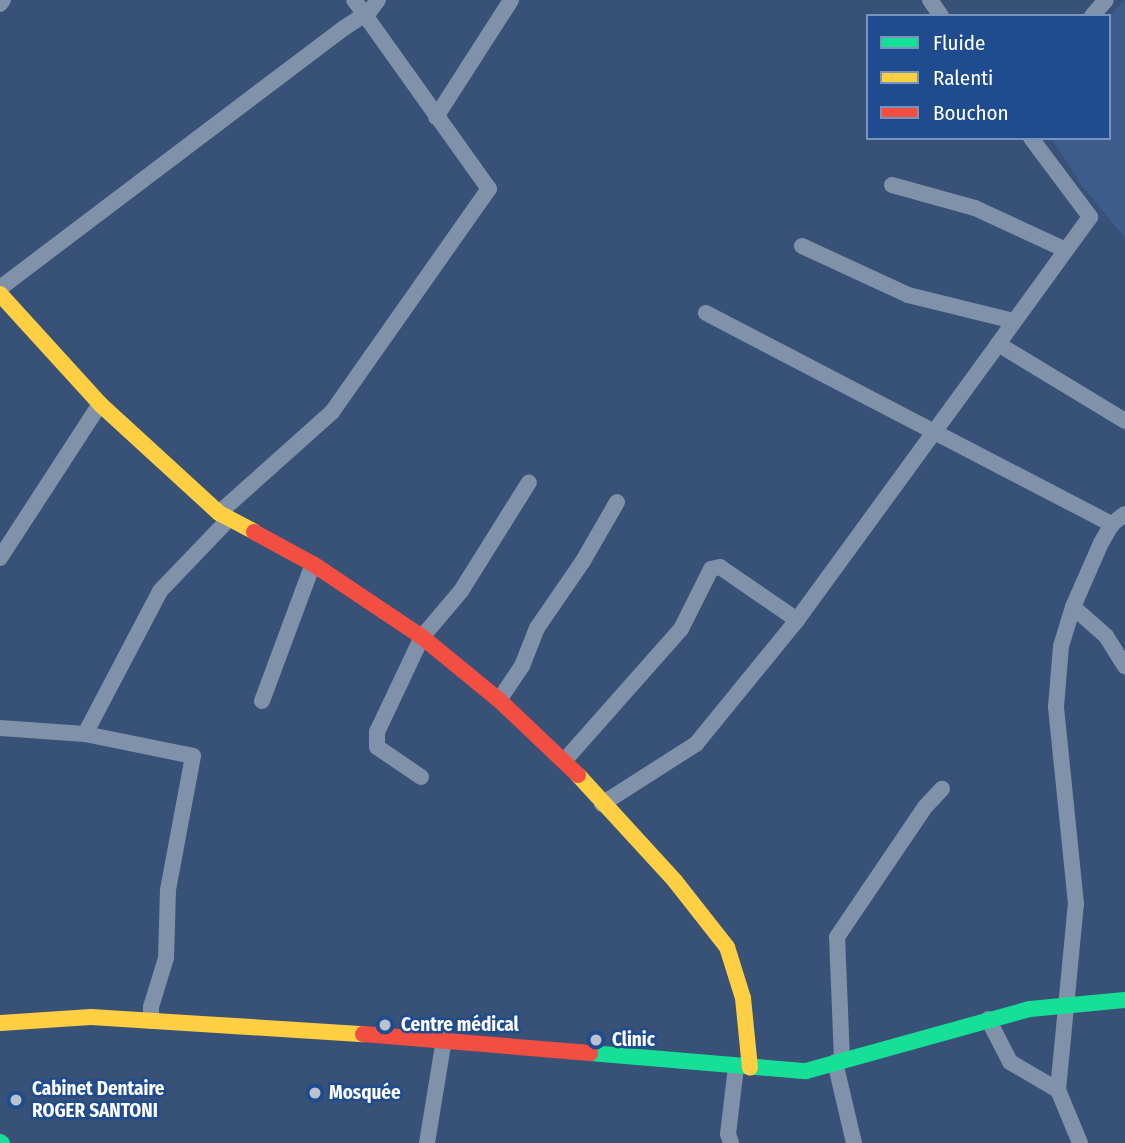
<!DOCTYPE html>
<html>
<head>
<meta charset="utf-8">
<style>
	body { margin:0 }
	#map { position:relative; width:1125px; height:1143px; overflow:hidden; background:#385176; font-family:"Fira Sans Condensed",sans-serif }
	div>[style] { position:absolute }
	.water>* { inset:0; background:#3d5c8b }
	.street>* { height:16px; margin:-8px; padding:0 8px; transform-origin:8px; border-radius:8px; background:#7f92a9 }
	.fast>* { height:16px; margin:-8px; padding:0 8px; transform-origin:8px; border-radius:8px; background:#16e098 }
	.slow>* { height:16px; margin:-8px; padding:0 8px; transform-origin:8px; border-radius:8px; background:#ffcf43 }
	.jam>* { height:16px; margin:-8px; padding:0 8px; transform-origin:8px; border-radius:8px; background:#f24e42 }
	.dots>* { width:19px; height:19px; translate:-50% -50%; box-sizing:border-box; border:4px solid #1f4c8f; border-radius:50% }
	span { translate:-50% -50%; white-space:nowrap; text-align:center; line-height:1.15; -webkit-text-stroke:5px #1f4c8f; paint-order:stroke }
	.poi-label { font-size:19px; color:#fff; font-weight:700 }
	.left { translate:0 -50%; text-align:left }
	.legend { position:absolute; left:866px; top:14px; width:245px; height:126px; box-sizing:border-box; background:#1f4c8f; border:2px solid #7994bc; margin:0; padding:9px 12px; list-style:none; font-size:21px; color:#fff }
	.legend li { display:flex; align-items:center; gap:14px; height:35px }
	.legend b { width:35px; border:2px solid #7994bc }
</style>
</head>
<body>
<div id="map">
	<div class="water">
		<div style="clip-path:polygon(1125px 0,1125px 238px,1080px 183px,1051px 138px,1109px 138px,1109px 16px)"></div>
	</div>
	<div class="street">
		<div style="left:930px;top:0;width:19px;rotate:55deg"></div>
		<div style="left:0;top:4px;width:5px;rotate:-53deg"></div>
		<div style="left:1092px;top:16px;width:21px;rotate:-49deg"></div>
		<div style="left:436px;top:117px;width:139px;rotate:-57.3deg"></div>
		<div style="left:1031px;top:138px;width:99px;rotate:53.2deg"></div>
		<div style="left:1090px;top:217px;width:157px;rotate:125.9deg"></div>
		<div style="left:998px;top:344px;width:149px;rotate:31.2deg"></div>
		<div style="left:892px;top:185px;width:86px;rotate:15.5deg"></div>
		<div style="left:975px;top:208px;width:100px;rotate:24.8deg"></div>
		<div style="left:802px;top:246px;width:117px;rotate:24.8deg"></div>
		<div style="left:908px;top:295px;width:109px;rotate:13.8deg"></div>
		<div style="left:0;top:288px;width:431px;rotate:-37.1deg"></div>
		<div style="left:344px;top:28px;width:30px;rotate:-33deg"></div>
		<div style="left:369px;top:12px;width:15px;rotate:-53deg"></div>
		<div style="left:706px;top:313px;width:458px;rotate:27.5deg"></div>
		<div style="left:219px;top:513px;width:152px;rotate:-41.8deg"></div>
		<div style="left:332px;top:412px;width:273px;rotate:-54.9deg"></div>
		<div style="left:489px;top:189px;width:232px;rotate:-125.5deg"></div>
		<div style="left:0;top:558px;width:184px;rotate:-57deg"></div>
		<div style="left:1073px;top:607px;width:44px;rotate:41.3deg"></div>
		<div style="left:1106px;top:636px;width:36px;rotate:58deg"></div>
		<div style="left:499px;top:700px;width:41px;rotate:-55.9deg"></div>
		<div style="left:522px;top:666px;width:41px;rotate:-68.5deg"></div>
		<div style="left:537px;top:628px;width:81px;rotate:-55.5deg"></div>
		<div style="left:583px;top:561px;width:68px;rotate:-60deg"></div>
		<div style="left:262px;top:701px;width:146px;rotate:-69.6deg"></div>
		<div style="left:0;top:728px;width:85px;rotate:4deg"></div>
		<div style="left:85px;top:734px;width:110px;rotate:11.5deg"></div>
		<div style="left:193px;top:756px;width:136px;rotate:100.6deg"></div>
		<div style="left:168px;top:890px;width:68px;rotate:91.7deg"></div>
		<div style="left:166px;top:958px;width:51px;rotate:107deg"></div>
		<div style="left:151px;top:1007px;width:14px;rotate:90deg"></div>
		<div style="left:85px;top:734px;width:161px;rotate:-62.3deg"></div>
		<div style="left:160px;top:591px;width:100px;rotate:-46.2deg"></div>
		<div style="left:565px;top:760px;width:175px;rotate:-48.5deg"></div>
		<div style="left:681px;top:629px;width:67px;rotate:-63.4deg"></div>
		<div style="left:711px;top:569px;width:9px;rotate:-13deg"></div>
		<div style="left:720px;top:567px;width:93px;rotate:34.5deg"></div>
		<div style="left:421px;top:777px;width:53px;rotate:-145.7deg"></div>
		<div style="left:377px;top:747px;width:15px;rotate:-90deg"></div>
		<div style="left:377px;top:732px;width:105px;rotate:-64.7deg"></div>
		<div style="left:422px;top:637px;width:60px;rotate:-49.7deg"></div>
		<div style="left:461px;top:591px;width:128px;rotate:-58deg"></div>
		<div style="left:602px;top:804px;width:112px;rotate:-32.6deg"></div>
		<div style="left:696px;top:744px;width:160px;rotate:-50.8deg"></div>
		<div style="left:797px;top:620px;width:341px;rotate:-53.9deg"></div>
		<div style="left:988px;top:1019px;width:48px;rotate:62.9deg"></div>
		<div style="left:1010px;top:1062px;width:56px;rotate:30.3deg"></div>
		<div style="left:842px;top:1060px;width:123px;rotate:-92.3deg"></div>
		<div style="left:837px;top:937px;width:157px;rotate:-55.9deg"></div>
		<div style="left:925px;top:807px;width:25px;rotate:-47deg"></div>
		<div style="left:835px;top:1062px;width:83px;rotate:76.8deg"></div>
		<div style="left:427px;top:1143px;width:105px;rotate:-80.7deg"></div>
		<div style="left:731px;top:1143px;width:9px;rotate:-108deg"></div>
		<div style="left:728px;top:1134px;width:67px;rotate:-83.2deg"></div>
		<div style="left:1080px;top:1143px;width:57px;rotate:-112.5deg"></div>
		<div style="left:1058px;top:1090px;width:187px;rotate:-84.5deg"></div>
		<div style="left:1076px;top:904px;width:198px;rotate:-95.8deg"></div>
		<div style="left:1056px;top:707px;width:61px;rotate:-85.3deg"></div>
		<div style="left:1061px;top:646px;width:41px;rotate:-72.9deg"></div>
		<div style="left:1073px;top:607px;width:70px;rotate:-66.4deg"></div>
		<div style="left:1101px;top:543px;width:22px;rotate:-60deg"></div>
		<div style="left:1112px;top:524px;width:16px;rotate:-38deg"></div>
	</div>
	<div class="fast">
		<div style="left:590px;top:1053px;width:217px;rotate:4.8deg"></div>
		<div style="left:806px;top:1071px;width:232px;rotate:-15.5deg"></div>
		<div style="left:1030px;top:1009px;width:95px;rotate:-5.4deg"></div>
		<div style="left:0;top:1142px;width:2px;rotate:27deg"></div>
	</div>
	<div class="slow">
		<div style="left:0;top:294px;width:149px;rotate:47.7deg"></div>
		<div style="left:100px;top:404px;width:161px;rotate:42.5deg"></div>
		<div style="left:219px;top:513px;width:40px;rotate:28deg"></div>
		<div style="left:578px;top:775px;width:144px;rotate:47.5deg"></div>
		<div style="left:675px;top:881px;width:84px;rotate:51.8deg"></div>
		<div style="left:727px;top:947px;width:53px;rotate:72.6deg"></div>
		<div style="left:743px;top:998px;width:70px;rotate:84.3deg"></div>
		<div style="left:0;top:1023px;width:91px;rotate:-3.8deg"></div>
		<div style="left:91px;top:1017px;width:273px;rotate:3.6deg"></div>
	</div>
	<div class="jam">
		<div style="left:254px;top:532px;width:67px;rotate:28.5deg"></div>
		<div style="left:313px;top:564px;width:131px;rotate:33.8deg"></div>
		<div style="left:422px;top:637px;width:99px;rotate:39.3deg"></div>
		<div style="left:499px;top:700px;width:109px;rotate:43.5deg"></div>
		<div style="left:363px;top:1034px;width:228px;rotate:4.8deg"></div>
	</div>
	<div class="dots">
		<div style="left:385px;top:1025px;background:#b9c2cf"></div>
		<div style="left:596px;top:1040px;background:#b9c2cf"></div>
		<div style="left:315px;top:1093px;background:#b9c2cf"></div>
		<div style="left:16px;top:1100px;background:#b9c2cf"></div>
	</div>
	<div class="poi-label">
		<span class="left" style="left:401px;top:1025px">Centre médical</span>
		<span class="left" style="left:612px;top:1040px">Clinic</span>
		<span class="left" style="left:32px;top:1100px">Cabinet Dentaire<br>ROGER SANTONI</span>
		<span class="left" style="left:329px;top:1093px">Mosquée</span>
	</div>
	<ul class="legend">
	<li><b style="height:9px;background:#16e098"></b>Fluide</li>
	<li><b style="height:9px;background:#ffcf43"></b>Ralenti</li>
	<li><b style="height:9px;background:#f24e42"></b>Bouchon</li>
	</ul>
</div>
</body>
</html>
